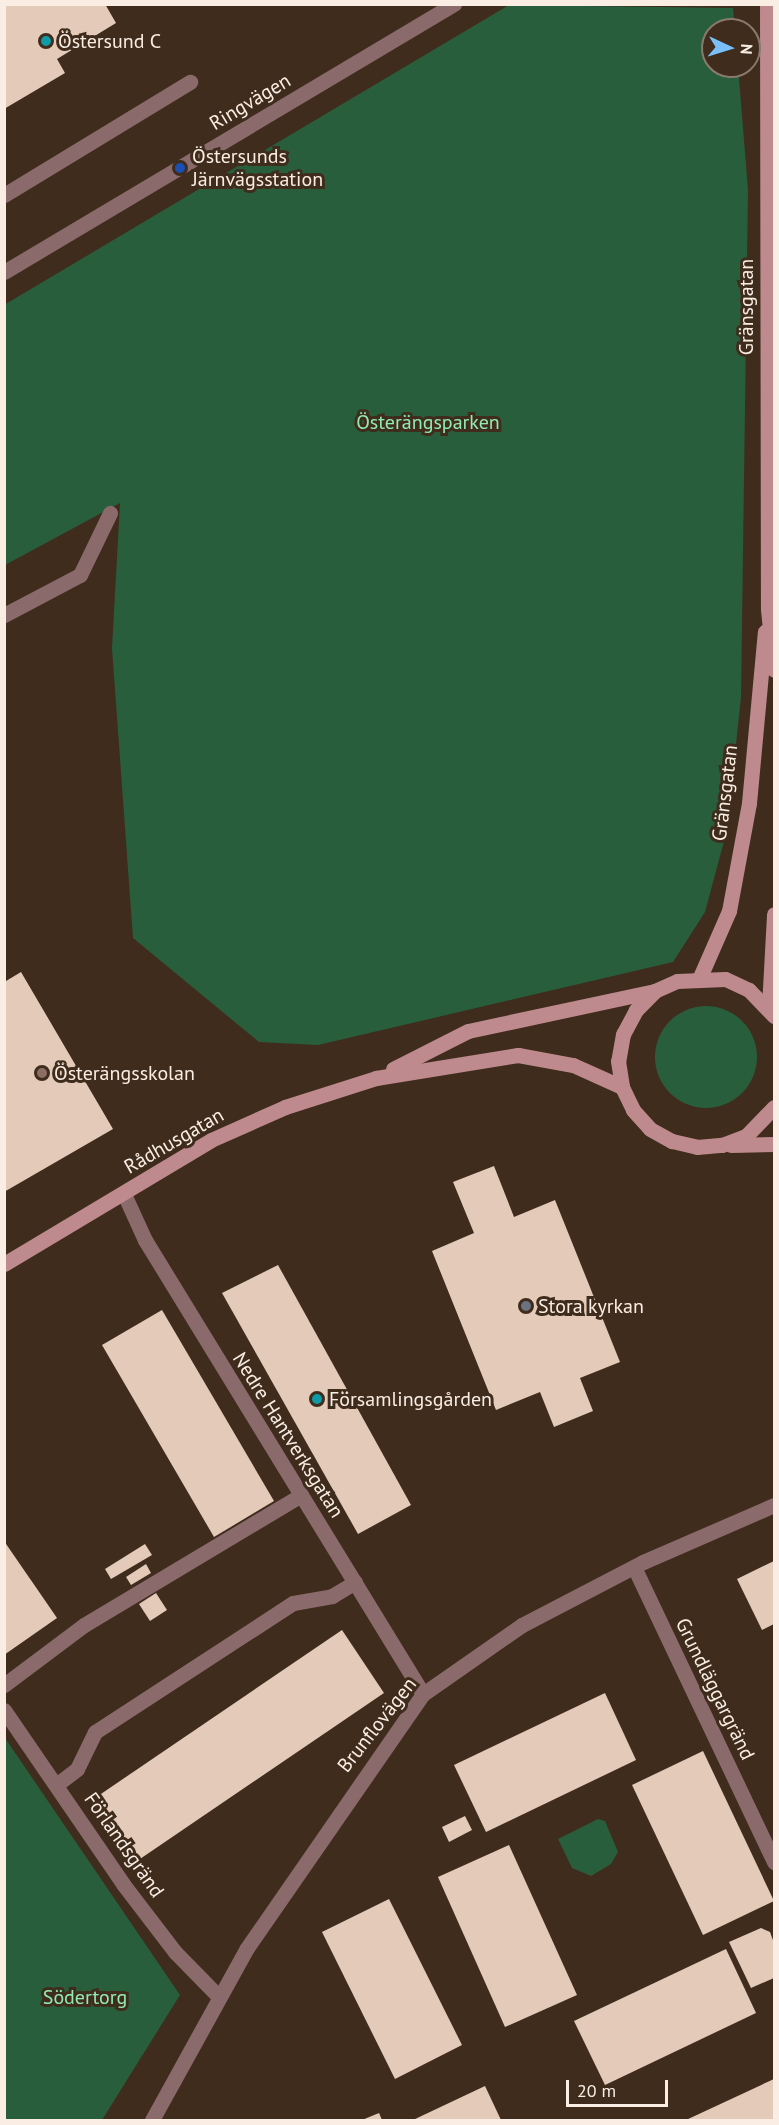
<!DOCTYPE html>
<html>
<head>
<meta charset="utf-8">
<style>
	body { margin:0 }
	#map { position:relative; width:779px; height:2125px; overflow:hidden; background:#3f2c1d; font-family:"PT Sans",sans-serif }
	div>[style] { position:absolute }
	.green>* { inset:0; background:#295e3d }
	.round { border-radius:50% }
	.building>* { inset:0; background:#e4cbb9 }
	.service>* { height:15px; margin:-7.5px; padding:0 7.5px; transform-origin:7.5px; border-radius:7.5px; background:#8b6a6c }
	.minor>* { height:15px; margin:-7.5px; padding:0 7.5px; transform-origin:7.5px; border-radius:7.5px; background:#8b6a6c }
	.tertiary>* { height:15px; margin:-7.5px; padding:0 7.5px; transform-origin:7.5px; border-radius:7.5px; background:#8b6a6c }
	.secondary>* { height:15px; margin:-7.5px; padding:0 7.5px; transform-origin:7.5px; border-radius:7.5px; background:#be8a8d }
	.dots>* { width:16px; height:16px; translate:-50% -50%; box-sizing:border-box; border:3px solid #3f2c1d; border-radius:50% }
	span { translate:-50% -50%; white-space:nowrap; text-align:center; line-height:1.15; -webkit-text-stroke:6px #3f2c1d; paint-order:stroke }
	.poi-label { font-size:20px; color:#faeee4 }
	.left { translate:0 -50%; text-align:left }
	.street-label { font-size:20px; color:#faeee4 }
	.park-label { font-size:20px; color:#90ecb0 }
	.frame { position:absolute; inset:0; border:6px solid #faeee4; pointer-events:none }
	.north { position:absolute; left:701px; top:18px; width:60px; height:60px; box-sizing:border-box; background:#3f2c1d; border:2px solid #8a7a6d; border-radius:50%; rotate:94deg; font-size:16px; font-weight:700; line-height:24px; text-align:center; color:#faeee4 }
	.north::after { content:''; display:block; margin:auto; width:21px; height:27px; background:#7abff8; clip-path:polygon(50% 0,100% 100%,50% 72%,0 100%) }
	.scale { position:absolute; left:566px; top:2080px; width:102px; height:27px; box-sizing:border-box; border:3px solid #faeee4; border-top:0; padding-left:8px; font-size:18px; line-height:21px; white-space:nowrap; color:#faeee4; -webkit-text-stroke:4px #3f2c1d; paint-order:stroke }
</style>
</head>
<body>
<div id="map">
	<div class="green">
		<div style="clip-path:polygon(509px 5px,733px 8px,735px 30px,713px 30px,713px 66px,738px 66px,748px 190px,741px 697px,727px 830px,705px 912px,673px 962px,318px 1045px,259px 1042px,133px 938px,112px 648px,120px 503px,5px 565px,4px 305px)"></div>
		<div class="round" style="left:655px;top:1006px;width:102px;height:102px"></div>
		<div style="clip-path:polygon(5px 1738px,180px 1995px,102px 2120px,5px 2120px)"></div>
		<div style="clip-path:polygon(598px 1819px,605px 1821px,618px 1852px,611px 1864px,591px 1876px,572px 1868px,558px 1839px)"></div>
	</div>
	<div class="building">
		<div style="clip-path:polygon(4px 4px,105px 4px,116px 23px,57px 59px,65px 73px,4px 109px)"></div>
		<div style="clip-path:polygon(21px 972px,113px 1129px,4px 1192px,4px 978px,6px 981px)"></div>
		<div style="clip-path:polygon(494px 1166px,514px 1217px,555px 1200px,620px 1362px,580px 1378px,593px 1411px,554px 1427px,540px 1392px,496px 1410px,432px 1251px,474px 1233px,453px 1182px)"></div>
		<div style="clip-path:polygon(278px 1265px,411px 1505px,358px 1534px,222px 1293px)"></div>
		<div style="clip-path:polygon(162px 1310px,274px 1501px,214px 1537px,102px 1345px)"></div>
		<div style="clip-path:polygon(4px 1541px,57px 1618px,4px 1655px)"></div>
		<div style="clip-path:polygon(145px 1544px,152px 1555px,111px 1579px,105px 1569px)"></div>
		<div style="clip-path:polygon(774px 1561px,774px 1624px,762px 1630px,737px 1579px)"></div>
		<div style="clip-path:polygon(146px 1564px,151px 1573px,131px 1585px,126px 1577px)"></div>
		<div style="clip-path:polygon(156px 1593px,167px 1610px,150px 1621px,139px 1604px)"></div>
		<div style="clip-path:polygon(342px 1630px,384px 1693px,137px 1861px,95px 1798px)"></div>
		<div style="clip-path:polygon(605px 1693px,636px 1760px,486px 1832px,454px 1765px)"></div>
		<div style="clip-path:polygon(703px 1751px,774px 1901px,703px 1935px,632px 1785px)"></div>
		<div style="clip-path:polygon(465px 1816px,472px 1830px,449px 1842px,442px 1827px)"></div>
		<div style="clip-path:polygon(509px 1845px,577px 1995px,505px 2027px,438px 1877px)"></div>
		<div style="clip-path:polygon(389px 1899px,462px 2045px,395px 2079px,322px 1932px)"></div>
		<div style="clip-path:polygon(761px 1928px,770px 1932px,774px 1943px,774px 1978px,751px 1988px,729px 1942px)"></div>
		<div style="clip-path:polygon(726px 1949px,756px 2013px,605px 2085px,574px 2021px)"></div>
		<div style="clip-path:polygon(774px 2079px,774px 2120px,686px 2120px)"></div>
		<div style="clip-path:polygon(485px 2086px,501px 2120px,413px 2120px)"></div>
		<div style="clip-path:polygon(379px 2113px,382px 2120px,362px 2120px)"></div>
	</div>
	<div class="service">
		<div style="left:4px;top:195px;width:218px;rotate:-31.3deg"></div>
		<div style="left:80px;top:575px;width:69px;rotate:-64.2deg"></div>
		<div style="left:4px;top:1685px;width:100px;rotate:-36.9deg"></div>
		<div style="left:84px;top:1625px;width:253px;rotate:-30.9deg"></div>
		<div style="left:56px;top:1785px;width:26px;rotate:-37deg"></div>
		<div style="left:77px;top:1769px;width:41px;rotate:-64.1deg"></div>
		<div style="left:95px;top:1732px;width:236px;rotate:-33.1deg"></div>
		<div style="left:293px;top:1603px;width:40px;rotate:-10deg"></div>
		<div style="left:332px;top:1596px;width:27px;rotate:-31deg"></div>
	</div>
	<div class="minor">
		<div style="left:4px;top:615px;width:86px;rotate:-27.8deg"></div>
		<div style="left:124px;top:1194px;width:51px;rotate:65.5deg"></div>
		<div style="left:145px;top:1240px;width:532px;rotate:58.52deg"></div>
		<div style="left:634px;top:1567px;width:327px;rotate:64.6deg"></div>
		<div style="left:4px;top:1710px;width:211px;rotate:55.6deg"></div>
		<div style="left:123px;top:1884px;width:86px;rotate:52.6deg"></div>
		<div style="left:175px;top:1952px;width:63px;rotate:45.6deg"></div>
		<div style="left:152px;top:2120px;width:196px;rotate:-61.1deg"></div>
		<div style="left:247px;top:1948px;width:309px;rotate:-55.3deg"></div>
		<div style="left:423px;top:1694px;width:121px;rotate:-34.9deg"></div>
		<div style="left:522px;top:1625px;width:136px;rotate:-27.5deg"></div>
		<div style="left:643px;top:1562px;width:143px;rotate:-23.5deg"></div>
	</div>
	<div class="tertiary">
		<div style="left:4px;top:272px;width:524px;rotate:-30.78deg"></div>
	</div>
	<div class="secondary">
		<div style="left:767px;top:4px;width:605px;rotate:89.91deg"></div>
		<div style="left:768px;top:609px;width:61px;rotate:84.4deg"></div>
		<div style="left:700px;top:977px;width:72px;rotate:-66.3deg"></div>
		<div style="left:729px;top:911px;width:110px;rotate:-79.5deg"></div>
		<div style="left:749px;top:803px;width:172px;rotate:-84.7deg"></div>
		<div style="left:769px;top:1007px;width:93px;rotate:-86.9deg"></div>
		<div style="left:774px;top:1016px;width:36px;rotate:-134deg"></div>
		<div style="left:749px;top:990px;width:26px;rotate:-155deg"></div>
		<div style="left:725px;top:979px;width:48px;rotate:177.6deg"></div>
		<div style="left:677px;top:981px;width:24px;rotate:156deg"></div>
		<div style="left:655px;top:991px;width:27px;rotate:135deg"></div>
		<div style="left:636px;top:1010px;width:27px;rotate:118deg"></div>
		<div style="left:623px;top:1034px;width:27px;rotate:100deg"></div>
		<div style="left:618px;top:1061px;width:26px;rotate:81deg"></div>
		<div style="left:622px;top:1087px;width:25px;rotate:64deg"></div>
		<div style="left:633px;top:1110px;width:25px;rotate:48deg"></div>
		<div style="left:650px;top:1129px;width:25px;rotate:29deg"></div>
		<div style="left:672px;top:1141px;width:26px;rotate:13deg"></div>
		<div style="left:697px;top:1147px;width:25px;rotate:-5deg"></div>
		<div style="left:722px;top:1145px;width:26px;rotate:-21deg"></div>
		<div style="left:746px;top:1136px;width:40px;rotate:-46deg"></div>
		<div style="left:393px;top:1069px;width:84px;rotate:-26.9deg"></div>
		<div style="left:468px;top:1031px;width:191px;rotate:-12.1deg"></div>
		<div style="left:731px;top:1145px;width:43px;rotate:-1.3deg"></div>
		<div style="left:4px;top:1264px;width:241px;rotate:-30.9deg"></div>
		<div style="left:211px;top:1140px;width:81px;rotate:-24deg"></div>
		<div style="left:285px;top:1107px;width:96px;rotate:-17.7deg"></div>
		<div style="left:376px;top:1078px;width:144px;rotate:-9.2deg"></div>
		<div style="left:518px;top:1055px;width:56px;rotate:10.3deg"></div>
		<div style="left:573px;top:1065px;width:54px;rotate:24.2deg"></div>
	</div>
	<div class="dots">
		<div style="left:46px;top:41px;background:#0f9aa8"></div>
		<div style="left:180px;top:168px;background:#1a4fb4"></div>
		<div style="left:42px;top:1073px;background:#8d6e63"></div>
		<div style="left:526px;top:1306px;background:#6b7280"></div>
		<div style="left:317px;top:1399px;background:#0f9aa8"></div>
	</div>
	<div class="poi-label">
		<span class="left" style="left:58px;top:41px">Östersund C</span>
		<span class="left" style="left:192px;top:168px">Östersunds<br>Järnvägsstation</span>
		<span class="left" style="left:54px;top:1073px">Österängsskolan</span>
		<span class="left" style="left:538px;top:1306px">Stora kyrkan</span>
		<span class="left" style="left:329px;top:1399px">Församlingsgården</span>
	</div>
	<div class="street-label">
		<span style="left:250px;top:102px;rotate:-31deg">Ringvägen</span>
		<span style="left:746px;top:307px;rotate:-90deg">Gränsgatan</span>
		<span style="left:725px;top:793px;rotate:-83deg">Gränsgatan</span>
		<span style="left:174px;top:1141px;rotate:-30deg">Rådhusgatan</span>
		<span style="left:288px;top:1435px;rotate:58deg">Nedre Hantverksgatan</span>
		<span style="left:715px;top:1689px;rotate:64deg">Grundläggargränd</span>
		<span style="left:377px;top:1725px;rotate:-52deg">Brunflovägen</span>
		<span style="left:124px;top:1845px;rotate:55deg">Förlandsgränd</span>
	</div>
	<div class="park-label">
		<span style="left:428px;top:422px">Österängsparken</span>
		<span style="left:85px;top:1997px">Södertorg</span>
	</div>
	<div class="frame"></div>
	<div class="north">N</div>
	<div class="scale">20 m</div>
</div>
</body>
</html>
